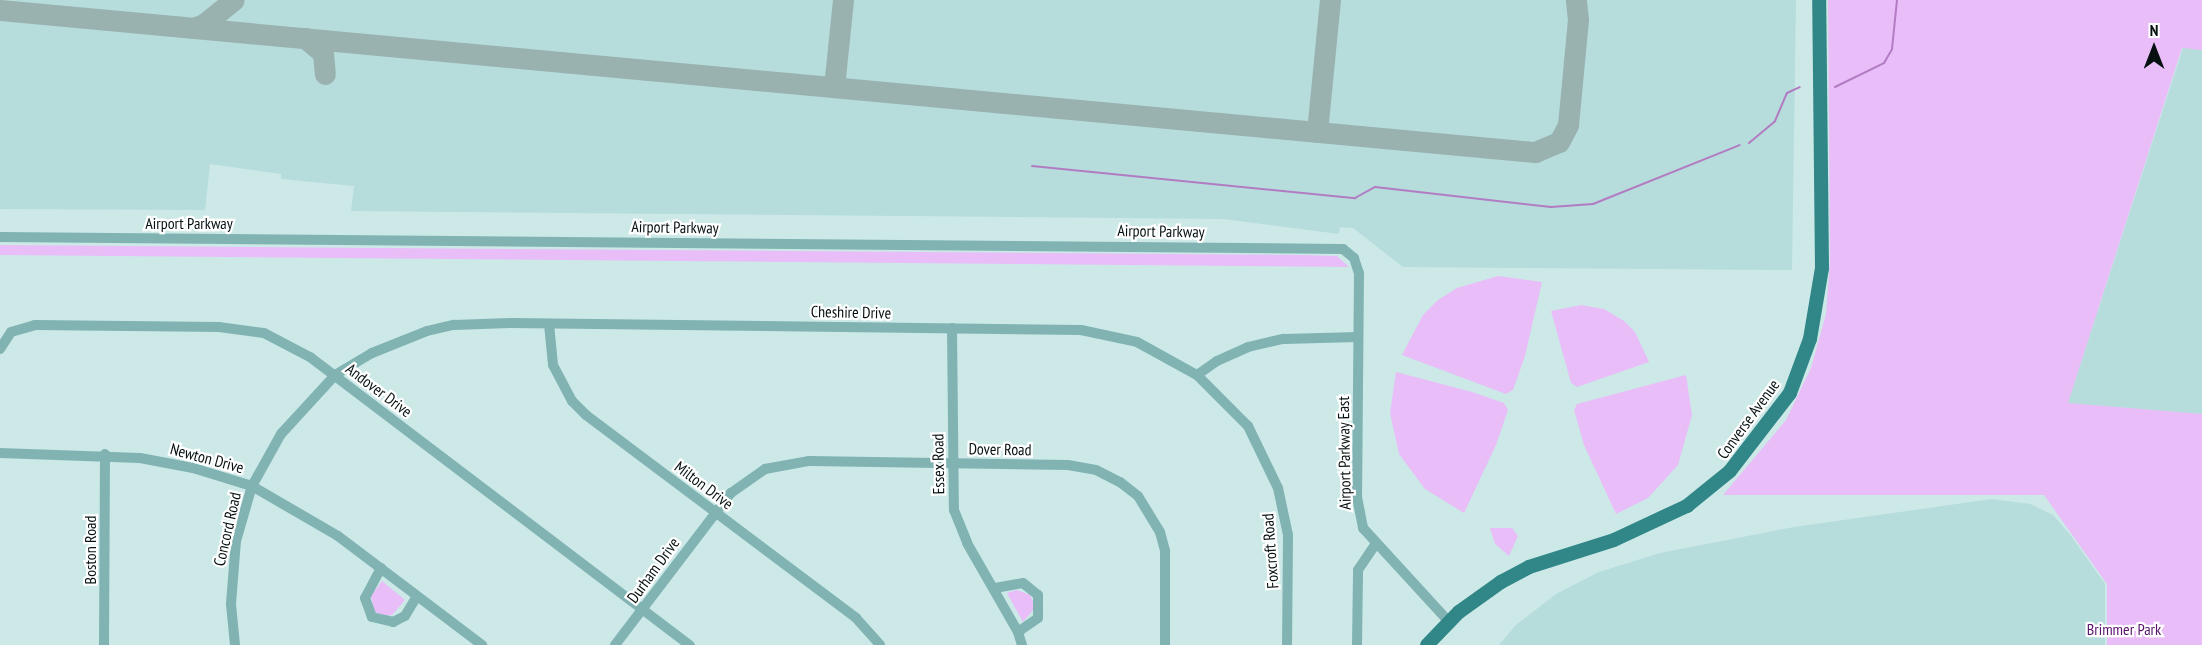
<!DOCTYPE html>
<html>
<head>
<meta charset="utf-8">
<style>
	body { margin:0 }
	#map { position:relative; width:2202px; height:645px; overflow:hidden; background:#cce9e8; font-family:"PT Sans Narrow",sans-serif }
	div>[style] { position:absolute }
	.built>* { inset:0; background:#b6dcdc }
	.green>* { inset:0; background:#e9bdf8 }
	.stream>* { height:2px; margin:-1px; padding:0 1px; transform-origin:1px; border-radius:1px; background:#b27cc3 }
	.taxiway>* { height:21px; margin:-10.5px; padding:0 10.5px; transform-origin:10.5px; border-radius:10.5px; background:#99b2b0 }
	.minor>* { height:10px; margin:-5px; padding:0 5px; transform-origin:5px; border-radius:5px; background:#81b3b3 }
	.major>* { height:14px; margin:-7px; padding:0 7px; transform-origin:7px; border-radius:7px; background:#318687 }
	span { translate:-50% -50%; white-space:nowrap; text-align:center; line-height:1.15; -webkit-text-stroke:4.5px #fff; paint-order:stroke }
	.street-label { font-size:16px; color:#061010 }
	.park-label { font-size:16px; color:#58136b }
	.north { position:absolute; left:2124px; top:18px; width:60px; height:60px; -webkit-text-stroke:4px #fff; paint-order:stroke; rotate:0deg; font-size:16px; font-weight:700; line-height:24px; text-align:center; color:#061010 }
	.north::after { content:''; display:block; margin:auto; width:21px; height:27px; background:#061010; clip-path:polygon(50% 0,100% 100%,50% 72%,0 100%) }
</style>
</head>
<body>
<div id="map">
	<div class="built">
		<div style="clip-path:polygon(0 0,1796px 0,1792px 270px,1403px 267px,1353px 228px,1340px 227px,1339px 234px,1223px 219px,351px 211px,354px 186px,281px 179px,281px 174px,210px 164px,205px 210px,0 209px)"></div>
		<div style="clip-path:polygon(2183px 48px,2202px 50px,2202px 414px,2068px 403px)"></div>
		<div style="clip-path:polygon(1992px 499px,2030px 504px,2053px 515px,2071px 536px,2105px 584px,2105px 645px,1499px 645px,1516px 625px,1556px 594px,1599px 572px,1660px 553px,1794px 527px)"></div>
	</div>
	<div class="green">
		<div style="clip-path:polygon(1828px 0,2202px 0,2202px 50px,2182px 48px,2068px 403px,2202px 414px,2202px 645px,2107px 645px,2107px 584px,2044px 495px,1723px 495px,1786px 420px,1811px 368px,1826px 314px,1830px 262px)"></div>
		<div style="clip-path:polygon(0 245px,1303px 255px,1337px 256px,1349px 267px,0 255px)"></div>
		<div style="clip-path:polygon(1498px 276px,1542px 282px,1525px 356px,1513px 390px,1506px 394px,1402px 355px,1423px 315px,1438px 300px,1457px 288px)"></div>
		<div style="clip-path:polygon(1581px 305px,1604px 309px,1624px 321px,1635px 332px,1649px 362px,1577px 387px,1571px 383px,1551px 311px)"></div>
		<div style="clip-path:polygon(1396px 372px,1472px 392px,1504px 403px,1508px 410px,1496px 445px,1464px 513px,1425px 489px,1399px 454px,1390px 413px)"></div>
		<div style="clip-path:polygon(1686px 375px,1692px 415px,1678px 465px,1648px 498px,1616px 514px,1584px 445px,1574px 410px,1577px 404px)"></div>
		<div style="clip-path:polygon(1490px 528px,1512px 528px,1518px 536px,1509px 556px,1495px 544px)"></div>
		<div style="clip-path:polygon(382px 581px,405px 600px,392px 615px,382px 616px,374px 611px,371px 596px)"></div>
		<div style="clip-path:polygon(1017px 590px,1030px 595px,1033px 602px,1033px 610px,1023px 622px,1007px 593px)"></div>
	</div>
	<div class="stream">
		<div style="left:1835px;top:87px;width:55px;rotate:-26.1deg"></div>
		<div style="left:1884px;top:63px;width:16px;rotate:-60deg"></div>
		<div style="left:1892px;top:49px;width:49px;rotate:-84.2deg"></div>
		<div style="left:1749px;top:143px;width:34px;rotate:-40deg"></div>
		<div style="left:1775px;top:121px;width:30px;rotate:-67deg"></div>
		<div style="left:1787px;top:93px;width:14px;rotate:-25deg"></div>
		<div style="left:1032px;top:166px;width:325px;rotate:5.7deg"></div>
		<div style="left:1355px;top:198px;width:23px;rotate:-29deg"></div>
		<div style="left:1375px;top:187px;width:177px;rotate:6.5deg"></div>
		<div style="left:1551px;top:207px;width:42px;rotate:-4.1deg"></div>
		<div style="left:1593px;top:204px;width:158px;rotate:-21.9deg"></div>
	</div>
	<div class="taxiway">
		<div style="left:0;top:10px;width:1542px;rotate:5.29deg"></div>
		<div style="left:1535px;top:152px;width:26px;rotate:-23deg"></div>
		<div style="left:1559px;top:142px;width:19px;rotate:-62deg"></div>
		<div style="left:1568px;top:125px;width:105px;rotate:-84.6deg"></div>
		<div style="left:1578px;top:20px;width:20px;rotate:-96deg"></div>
		<div style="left:193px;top:28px;width:12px;rotate:-20deg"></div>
		<div style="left:204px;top:24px;width:38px;rotate:-39deg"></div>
		<div style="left:305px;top:38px;width:23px;rotate:40deg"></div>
		<div style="left:323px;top:53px;width:21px;rotate:85deg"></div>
		<div style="left:834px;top:87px;width:87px;rotate:-84.1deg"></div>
		<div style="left:1317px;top:132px;width:133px;rotate:-84.4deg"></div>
	</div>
	<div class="minor">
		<div style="left:0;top:237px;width:1343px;rotate:0.51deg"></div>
		<div style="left:1343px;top:249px;width:14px;rotate:39deg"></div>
		<div style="left:1354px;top:258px;width:16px;rotate:72deg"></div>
		<div style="left:1359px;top:273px;width:224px;rotate:90.5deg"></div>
		<div style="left:1357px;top:497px;width:32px;rotate:79deg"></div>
		<div style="left:1363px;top:528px;width:127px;rotate:47.5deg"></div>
		<div style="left:549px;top:324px;width:41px;rotate:84.4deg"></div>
		<div style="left:553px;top:365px;width:41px;rotate:62.2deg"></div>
		<div style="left:572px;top:401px;width:20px;rotate:45deg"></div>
		<div style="left:586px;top:415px;width:338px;rotate:36.9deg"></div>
		<div style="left:856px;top:618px;width:36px;rotate:48deg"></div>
		<div style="left:952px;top:328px;width:182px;rotate:89.4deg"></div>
		<div style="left:954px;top:510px;width:35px;rotate:68deg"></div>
		<div style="left:967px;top:543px;width:103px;rotate:60.2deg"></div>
		<div style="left:0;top:349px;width:20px;rotate:-57deg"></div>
		<div style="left:11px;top:332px;width:25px;rotate:-16deg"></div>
		<div style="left:35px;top:325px;width:184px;rotate:0.6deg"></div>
		<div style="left:219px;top:327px;width:45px;rotate:7.6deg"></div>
		<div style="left:264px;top:333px;width:52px;rotate:27.6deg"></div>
		<div style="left:310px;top:357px;width:477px;rotate:37.2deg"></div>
		<div style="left:1197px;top:375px;width:72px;rotate:45deg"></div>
		<div style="left:1248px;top:426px;width:69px;rotate:64.2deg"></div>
		<div style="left:1278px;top:488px;width:48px;rotate:78deg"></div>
		<div style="left:1288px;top:535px;width:110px;rotate:90.5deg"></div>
		<div style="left:0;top:453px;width:140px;rotate:2deg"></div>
		<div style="left:140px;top:458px;width:54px;rotate:10.7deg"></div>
		<div style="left:193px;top:468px;width:62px;rotate:17deg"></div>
		<div style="left:252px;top:486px;width:99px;rotate:30.2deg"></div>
		<div style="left:338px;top:536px;width:181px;rotate:37.1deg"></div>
		<div style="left:381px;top:568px;width:34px;rotate:118deg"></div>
		<div style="left:365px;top:598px;width:20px;rotate:70deg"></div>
		<div style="left:372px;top:617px;width:22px;rotate:13deg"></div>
		<div style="left:393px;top:622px;width:13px;rotate:-27deg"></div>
		<div style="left:405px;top:616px;width:23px;rotate:-59deg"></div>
		<div style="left:995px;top:588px;width:28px;rotate:-10deg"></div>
		<div style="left:1023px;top:583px;width:19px;rotate:39deg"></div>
		<div style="left:1038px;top:595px;width:23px;rotate:90deg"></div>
		<div style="left:1038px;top:618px;width:24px;rotate:145deg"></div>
		<div style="left:1018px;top:632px;width:14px;rotate:73deg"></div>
		<div style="left:104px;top:645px;width:191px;rotate:-89.7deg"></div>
		<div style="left:235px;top:645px;width:41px;rotate:-95.6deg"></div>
		<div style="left:231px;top:604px;width:63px;rotate:-85.5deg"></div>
		<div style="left:236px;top:541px;width:57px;rotate:-73.8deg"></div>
		<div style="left:252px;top:486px;width:60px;rotate:-60.9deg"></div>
		<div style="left:281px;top:434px;width:80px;rotate:-47.5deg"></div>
		<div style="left:335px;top:375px;width:43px;rotate:-30.7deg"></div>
		<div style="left:372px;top:353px;width:59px;rotate:-21.8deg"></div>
		<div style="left:427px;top:331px;width:28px;rotate:-13deg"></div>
		<div style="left:454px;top:325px;width:57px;rotate:-2deg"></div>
		<div style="left:511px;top:323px;width:570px;rotate:0.7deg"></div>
		<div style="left:1081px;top:330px;width:57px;rotate:12.1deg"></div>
		<div style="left:1137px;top:342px;width:68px;rotate:28.8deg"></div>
		<div style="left:1197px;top:375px;width:24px;rotate:-35deg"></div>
		<div style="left:1217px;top:361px;width:34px;rotate:-24deg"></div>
		<div style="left:1248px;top:347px;width:37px;rotate:-13deg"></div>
		<div style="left:1284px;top:339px;width:74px;rotate:-1.5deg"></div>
		<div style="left:615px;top:645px;width:191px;rotate:-52.7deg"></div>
		<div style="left:731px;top:493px;width:42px;rotate:-35.2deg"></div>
		<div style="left:765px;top:469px;width:45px;rotate:-10.3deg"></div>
		<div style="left:809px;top:461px;width:259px;rotate:0.9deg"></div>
		<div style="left:1068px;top:465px;width:28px;rotate:10deg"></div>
		<div style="left:1096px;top:470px;width:27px;rotate:27deg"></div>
		<div style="left:1120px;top:482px;width:23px;rotate:38deg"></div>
		<div style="left:1138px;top:496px;width:42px;rotate:58.6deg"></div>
		<div style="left:1160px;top:532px;width:20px;rotate:75deg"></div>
		<div style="left:1165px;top:551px;width:94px;rotate:90deg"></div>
		<div style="left:1357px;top:645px;width:75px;rotate:-89.2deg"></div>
		<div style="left:1358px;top:570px;width:30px;rotate:-56deg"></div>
	</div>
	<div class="major">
		<div style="left:1427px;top:645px;width:46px;rotate:-45.9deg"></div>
		<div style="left:1459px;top:612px;width:52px;rotate:-35.5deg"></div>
		<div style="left:1501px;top:582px;width:32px;rotate:-28deg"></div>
		<div style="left:1529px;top:567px;width:89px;rotate:-17.6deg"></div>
		<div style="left:1614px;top:540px;width:81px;rotate:-25deg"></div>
		<div style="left:1687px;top:506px;width:55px;rotate:-39.1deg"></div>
		<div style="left:1730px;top:471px;width:98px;rotate:-52.4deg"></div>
		<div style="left:1790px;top:393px;width:58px;rotate:-69.7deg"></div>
		<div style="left:1810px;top:339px;width:72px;rotate:-80.4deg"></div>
		<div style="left:1822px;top:268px;width:268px;rotate:-90.6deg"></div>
	</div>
	<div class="street-label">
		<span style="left:189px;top:223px">Airport Parkway</span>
		<span style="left:675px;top:227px;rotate:1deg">Airport Parkway</span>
		<span style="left:1161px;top:231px;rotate:1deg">Airport Parkway</span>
		<span style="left:851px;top:312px;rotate:1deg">Cheshire Drive</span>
		<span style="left:379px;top:390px;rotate:37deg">Andover Drive</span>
		<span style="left:1748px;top:419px;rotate:-54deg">Converse Avenue</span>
		<span style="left:1000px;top:449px;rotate:1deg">Dover Road</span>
		<span style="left:1344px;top:453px;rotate:-91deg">Airport Parkway East</span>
		<span style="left:207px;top:458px;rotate:15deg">Newton Drive</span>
		<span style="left:938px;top:464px;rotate:-91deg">Essex Road</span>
		<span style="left:704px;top:485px;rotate:37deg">Milton Drive</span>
		<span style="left:227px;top:529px;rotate:-77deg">Concord Road</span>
		<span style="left:90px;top:550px;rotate:-90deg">Boston Road</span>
		<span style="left:1270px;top:551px;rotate:-94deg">Foxcroft Road</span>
		<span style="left:653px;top:570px;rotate:-54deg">Durham Drive</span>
	</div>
	<div class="park-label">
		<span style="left:2124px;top:629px">Brimmer Park</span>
	</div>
	<div class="north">N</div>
</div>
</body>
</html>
